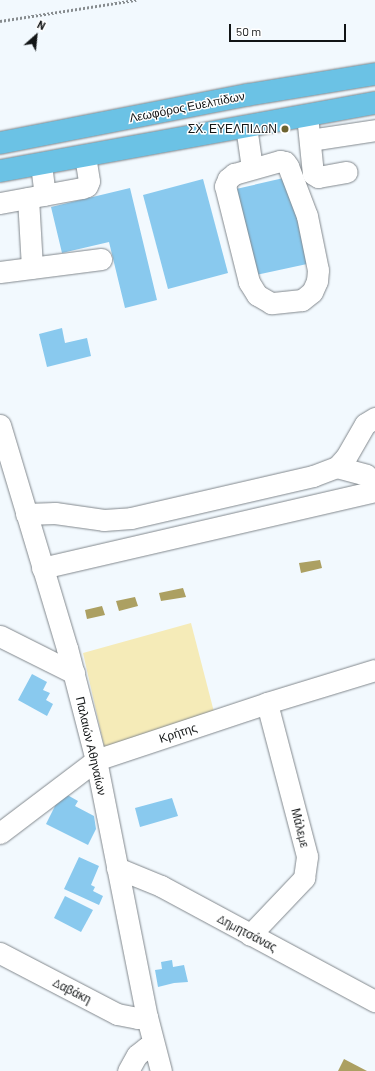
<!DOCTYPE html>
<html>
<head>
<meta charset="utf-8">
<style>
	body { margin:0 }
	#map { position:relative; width:375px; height:1071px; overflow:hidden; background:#f2f9fe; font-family:Barlow,sans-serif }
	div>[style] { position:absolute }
	.green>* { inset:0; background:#f5ebb8 }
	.water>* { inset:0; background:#aca062 }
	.building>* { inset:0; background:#89c9ee }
	.path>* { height:2.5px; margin-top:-1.25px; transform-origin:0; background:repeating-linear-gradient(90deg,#878c8f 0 2px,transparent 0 4px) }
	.roads { filter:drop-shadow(0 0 1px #82888d) drop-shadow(0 0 1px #82888d) }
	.minor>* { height:21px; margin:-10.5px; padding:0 10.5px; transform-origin:10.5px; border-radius:10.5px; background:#fff }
	.major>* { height:22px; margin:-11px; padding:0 11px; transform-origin:11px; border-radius:11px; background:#6bc2e5 }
	.dots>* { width:11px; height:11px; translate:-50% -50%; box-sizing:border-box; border:2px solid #fff; border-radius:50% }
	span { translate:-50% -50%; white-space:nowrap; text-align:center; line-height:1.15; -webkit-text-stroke:3px #fff; paint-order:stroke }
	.street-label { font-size:12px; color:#121516 }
	.poi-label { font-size:12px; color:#121516 }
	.right { translate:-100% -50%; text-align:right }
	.north { position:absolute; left:16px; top:16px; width:40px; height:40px; -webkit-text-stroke:3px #fff; paint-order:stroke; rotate:27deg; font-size:11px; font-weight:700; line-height:16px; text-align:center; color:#121516 }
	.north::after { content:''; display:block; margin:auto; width:14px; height:18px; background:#121516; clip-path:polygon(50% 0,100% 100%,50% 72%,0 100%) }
	.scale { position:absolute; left:229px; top:24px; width:117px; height:18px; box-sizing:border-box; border:2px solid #121516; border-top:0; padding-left:5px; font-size:12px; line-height:14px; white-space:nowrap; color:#121516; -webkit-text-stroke:3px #fff; paint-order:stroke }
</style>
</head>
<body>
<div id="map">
	<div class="green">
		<div style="clip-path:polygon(191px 623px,214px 712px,105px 750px,83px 653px)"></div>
	</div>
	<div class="water">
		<div style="clip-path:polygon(320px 560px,322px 568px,301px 573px,299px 563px)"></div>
		<div style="clip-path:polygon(183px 588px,186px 597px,161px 601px,159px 593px)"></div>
		<div style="clip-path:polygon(135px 597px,138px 606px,119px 611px,116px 601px)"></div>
		<div style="clip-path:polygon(102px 606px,105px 615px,87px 619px,85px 610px)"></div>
		<div style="clip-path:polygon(344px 1059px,367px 1071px,338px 1071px)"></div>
	</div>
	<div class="building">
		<div style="clip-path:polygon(288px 177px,307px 264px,256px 275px,236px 189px)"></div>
		<div style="clip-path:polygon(203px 179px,228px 273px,168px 289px,143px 195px)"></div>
		<div style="clip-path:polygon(130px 188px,157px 300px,125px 308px,109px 242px,62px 253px,51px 207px)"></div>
		<div style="clip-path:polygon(62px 328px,65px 343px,87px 338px,91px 356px,47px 367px,39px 334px)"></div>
		<div style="clip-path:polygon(32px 674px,47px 682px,43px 690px,50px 693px,46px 700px,53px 704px,47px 716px,18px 700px)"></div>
		<div style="clip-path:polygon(62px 792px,78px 801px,75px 806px,94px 816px,96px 829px,88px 845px,46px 824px)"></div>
		<div style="clip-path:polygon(172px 798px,178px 816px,140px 827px,135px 808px)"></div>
		<div style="clip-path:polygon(79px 857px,99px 866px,91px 885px,95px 887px,93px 891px,103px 896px,99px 905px,64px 889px)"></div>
		<div style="clip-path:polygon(65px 896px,93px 910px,81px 932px,54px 918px)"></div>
		<div style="clip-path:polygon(172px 960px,173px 967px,184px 965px,188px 982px,174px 983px,158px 987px,155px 970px,162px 969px,161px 962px)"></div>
	</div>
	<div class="path">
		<div style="left:0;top:21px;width:138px;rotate:-8.8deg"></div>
	</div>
	<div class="roads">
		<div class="minor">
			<div style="left:307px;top:115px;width:59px;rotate:84.2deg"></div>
			<div style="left:313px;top:174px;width:6px;rotate:31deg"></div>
			<div style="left:318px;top:177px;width:29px;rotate:-10deg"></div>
			<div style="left:246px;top:126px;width:42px;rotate:81.9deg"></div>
			<div style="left:310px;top:140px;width:66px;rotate:-8.7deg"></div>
			<div style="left:280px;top:161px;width:5px;rotate:11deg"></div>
			<div style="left:285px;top:162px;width:5px;rotate:53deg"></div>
			<div style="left:288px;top:166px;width:53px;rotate:69.2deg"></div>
			<div style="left:307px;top:216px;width:55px;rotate:78.5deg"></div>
			<div style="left:318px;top:270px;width:11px;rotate:95deg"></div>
			<div style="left:317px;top:281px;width:12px;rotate:114deg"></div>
			<div style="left:312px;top:292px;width:13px;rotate:141deg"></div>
			<div style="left:302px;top:300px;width:31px;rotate:174deg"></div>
			<div style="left:271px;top:303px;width:16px;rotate:-150deg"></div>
			<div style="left:257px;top:295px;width:15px;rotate:-122deg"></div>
			<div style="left:249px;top:282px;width:99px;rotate:-104deg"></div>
			<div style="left:225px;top:186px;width:8px;rotate:-67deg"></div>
			<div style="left:228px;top:179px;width:8px;rotate:-40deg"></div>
			<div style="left:234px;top:174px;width:48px;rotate:-15.8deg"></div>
			<div style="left:41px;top:164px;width:31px;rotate:83deg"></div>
			<div style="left:28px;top:198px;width:70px;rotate:86.7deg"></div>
			<div style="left:0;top:203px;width:83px;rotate:-10.4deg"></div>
			<div style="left:82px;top:188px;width:5px;rotate:-22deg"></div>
			<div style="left:87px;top:186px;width:5px;rotate:-68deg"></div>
			<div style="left:89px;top:181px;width:25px;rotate:-99deg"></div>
			<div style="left:0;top:272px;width:102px;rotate:-7.3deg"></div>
			<div style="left:0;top:425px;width:233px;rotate:73.3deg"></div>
			<div style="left:67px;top:648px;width:116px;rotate:75.5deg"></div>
			<div style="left:96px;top:760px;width:262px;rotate:78.8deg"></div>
			<div style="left:147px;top:1017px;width:56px;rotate:75.5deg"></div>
			<div style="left:337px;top:467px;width:30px;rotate:15deg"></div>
			<div style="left:366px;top:475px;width:11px;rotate:38deg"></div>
			<div style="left:26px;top:514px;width:29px;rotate:-2deg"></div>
			<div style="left:55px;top:513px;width:49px;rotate:8.1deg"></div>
			<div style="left:104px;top:520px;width:27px;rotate:-4deg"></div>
			<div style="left:131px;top:518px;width:187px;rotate:-13deg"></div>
			<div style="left:313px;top:476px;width:26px;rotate:-21deg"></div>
			<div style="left:337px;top:467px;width:13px;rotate:-48deg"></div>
			<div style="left:346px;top:457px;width:38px;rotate:-60deg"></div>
			<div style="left:365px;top:424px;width:12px;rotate:-31deg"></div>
			<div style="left:42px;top:568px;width:342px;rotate:-13deg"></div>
			<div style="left:0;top:636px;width:83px;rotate:26.6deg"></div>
			<div style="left:0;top:833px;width:121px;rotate:-37.2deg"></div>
			<div style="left:96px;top:760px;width:180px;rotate:-18.4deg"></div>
			<div style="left:267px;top:703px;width:113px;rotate:-17deg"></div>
			<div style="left:117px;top:868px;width:48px;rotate:22.2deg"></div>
			<div style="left:161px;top:886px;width:243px;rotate:28.3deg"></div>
			<div style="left:250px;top:935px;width:79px;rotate:-46.5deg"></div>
			<div style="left:304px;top:878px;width:22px;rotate:-82deg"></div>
			<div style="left:307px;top:856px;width:158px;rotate:-104.7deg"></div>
			<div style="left:0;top:953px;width:132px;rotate:27.5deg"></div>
			<div style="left:117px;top:1014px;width:21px;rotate:11deg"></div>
			<div style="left:138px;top:1018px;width:9px;rotate:-6deg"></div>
			<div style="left:128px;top:1071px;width:18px;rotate:-61deg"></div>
			<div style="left:137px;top:1055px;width:11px;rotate:-38deg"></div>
			<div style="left:146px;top:1048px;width:8px;rotate:-7deg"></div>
		</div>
		<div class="major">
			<div style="left:0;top:143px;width:252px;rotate:-11deg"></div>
			<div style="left:247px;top:95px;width:130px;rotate:-9.3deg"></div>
			<div style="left:0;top:171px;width:381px;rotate:-10.3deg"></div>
		</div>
	</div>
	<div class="dots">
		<div style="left:285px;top:129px;background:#6d6330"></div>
	</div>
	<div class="street-label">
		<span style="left:187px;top:107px;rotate:-11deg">Λεωφόρος Ευελπίδων</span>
		<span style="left:178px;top:733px;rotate:-18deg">Κρήτης</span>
		<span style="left:91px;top:746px;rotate:77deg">Παλαιών Αθηναίων</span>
		<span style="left:300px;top:828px;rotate:76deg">Μάλεμε</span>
		<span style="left:247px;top:933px;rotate:28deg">Δημητσάνας</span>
		<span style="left:72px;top:991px;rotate:27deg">Δαβάκη</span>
	</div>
	<div class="poi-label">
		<span class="right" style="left:277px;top:129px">ΣΧ. ΕΥΕΛΠΙΔΩΝ</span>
	</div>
	<div class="north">N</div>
	<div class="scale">50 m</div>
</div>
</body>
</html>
